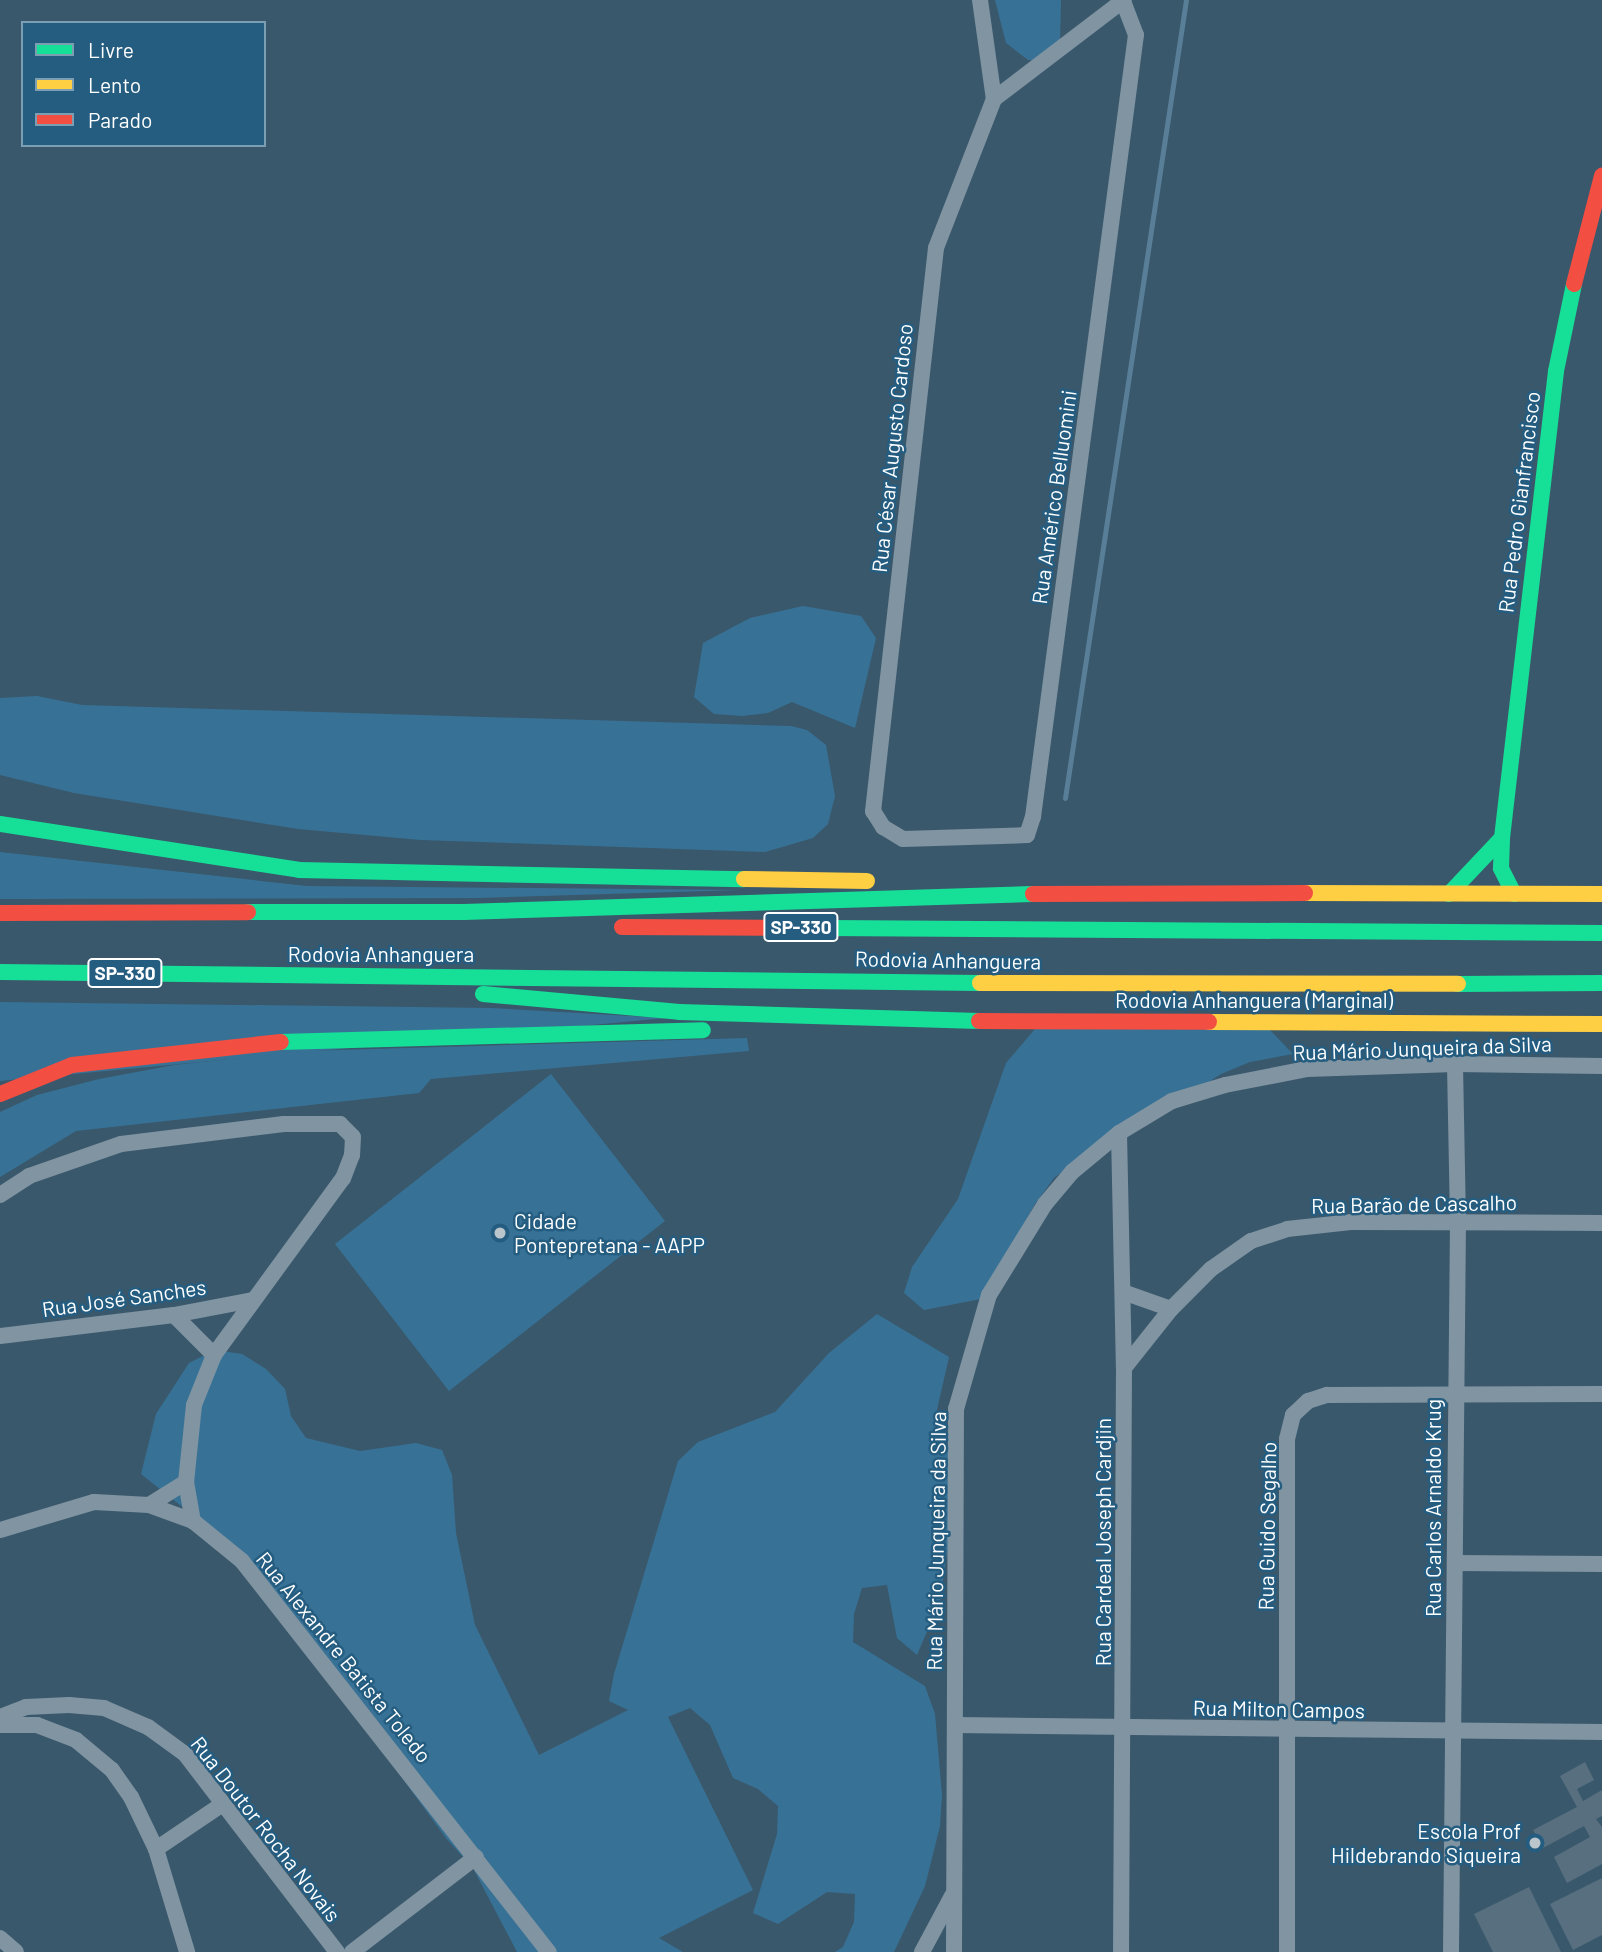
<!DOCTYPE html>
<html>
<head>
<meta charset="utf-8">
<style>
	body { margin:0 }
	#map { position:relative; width:1602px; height:1952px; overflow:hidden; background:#3a586c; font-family:Barlow,sans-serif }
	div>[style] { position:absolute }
	.green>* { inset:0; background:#377296 }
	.stream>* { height:5px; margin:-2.5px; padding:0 2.5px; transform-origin:2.5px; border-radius:2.5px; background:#587f97 }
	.building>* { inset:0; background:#576f7f }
	.street>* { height:16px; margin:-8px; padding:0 8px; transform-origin:8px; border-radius:8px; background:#8094a2 }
	.fast>* { height:16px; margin:-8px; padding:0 8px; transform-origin:8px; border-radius:8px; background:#16e098 }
	.slow>* { height:16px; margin:-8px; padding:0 8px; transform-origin:8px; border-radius:8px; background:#ffcf43 }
	.jam>* { height:16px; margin:-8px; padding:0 8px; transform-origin:8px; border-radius:8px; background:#f24e42 }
	.dots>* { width:19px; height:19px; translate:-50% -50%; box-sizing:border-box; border:4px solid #255d81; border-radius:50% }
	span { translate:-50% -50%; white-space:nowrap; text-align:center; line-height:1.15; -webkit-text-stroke:5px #255d81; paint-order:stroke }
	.shield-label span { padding:2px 5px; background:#255d81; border:2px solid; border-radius:5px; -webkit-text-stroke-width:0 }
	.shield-label { font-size:19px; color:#fff; font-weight:700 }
	.street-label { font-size:21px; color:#fff }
	.poi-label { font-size:21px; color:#fff }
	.left { translate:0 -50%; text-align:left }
	.right { translate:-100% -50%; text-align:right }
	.legend { position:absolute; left:21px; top:21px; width:245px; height:126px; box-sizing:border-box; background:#255d81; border:2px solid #7c9eb3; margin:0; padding:9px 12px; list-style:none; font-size:21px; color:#fff }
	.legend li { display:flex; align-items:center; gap:14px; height:35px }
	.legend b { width:35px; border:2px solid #7c9eb3 }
</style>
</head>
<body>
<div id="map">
	<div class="green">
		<div style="clip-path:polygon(995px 0,1061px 0,1060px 47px,1042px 61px,1028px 60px,1006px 43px)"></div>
		<div style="clip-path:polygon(803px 606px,861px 616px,876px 638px,855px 728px,792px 702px,768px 713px,742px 716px,714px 714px,694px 697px,703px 643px,750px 618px)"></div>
		<div style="clip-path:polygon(37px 696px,82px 705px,791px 726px,807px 730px,826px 745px,835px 796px,828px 824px,813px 838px,765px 852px,421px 840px,298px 829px,74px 793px,0 775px,0 698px)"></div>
		<div style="clip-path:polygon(0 852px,307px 886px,740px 890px,479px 898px,0 899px)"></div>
		<div style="clip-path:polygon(0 1002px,491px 1008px,666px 1018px,0 1081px)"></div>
		<div style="clip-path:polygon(1040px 1023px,1267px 1027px,1293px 1054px,1250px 1062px,1221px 1074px,1150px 1121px,1077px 1160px,1054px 1178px,1035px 1204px,981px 1299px,924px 1310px,904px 1293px,912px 1267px,958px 1199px,1006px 1063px)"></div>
		<div style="clip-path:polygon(747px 1038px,749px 1051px,431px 1079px,419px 1093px,76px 1131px,0 1177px,0 1112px,37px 1095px,99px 1079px,174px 1065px,305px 1051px)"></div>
		<div style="clip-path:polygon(551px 1074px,665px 1221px,449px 1391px,335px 1244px)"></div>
		<div style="clip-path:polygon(877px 1314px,949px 1357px,936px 1414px,945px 1442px,960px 1464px,940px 1601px,917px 1655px,897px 1638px,887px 1585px,862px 1588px,854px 1614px,853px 1642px,925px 1686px,935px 1714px,942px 1795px,940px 1826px,925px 1886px,894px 1952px,835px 1952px,843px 1947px,854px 1922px,855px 1894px,827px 1892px,778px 1924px,753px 1913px,777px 1834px,778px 1806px,758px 1789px,733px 1778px,710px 1725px,690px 1708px,668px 1717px,753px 1890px,659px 1938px,683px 1952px,517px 1952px,473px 1868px,446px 1838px,234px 1548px,141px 1474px,156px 1414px,189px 1363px,215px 1350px,242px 1354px,266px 1369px,285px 1389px,291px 1416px,306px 1438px,360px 1451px,416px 1443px,442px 1450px,452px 1475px,456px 1533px,475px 1625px,539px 1755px,628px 1710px,609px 1701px,614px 1674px,678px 1461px,698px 1442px,775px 1412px,829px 1353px)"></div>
	</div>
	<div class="stream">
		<div style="left:1065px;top:798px;width:807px;rotate:-81.38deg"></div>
	</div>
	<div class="building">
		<div style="clip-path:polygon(1585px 1762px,1594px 1780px,1577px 1789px,1583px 1801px,1602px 1790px,1602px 1816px,1596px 1819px,1602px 1827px,1602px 1864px,1567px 1883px,1554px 1857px,1590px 1837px,1584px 1826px,1543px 1848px,1533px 1830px,1577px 1807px,1560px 1776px)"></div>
		<div style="clip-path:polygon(1602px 1878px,1602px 1935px,1573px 1950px,1550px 1904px)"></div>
		<div style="clip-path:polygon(1529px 1887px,1561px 1952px,1493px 1952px,1474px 1914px)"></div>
	</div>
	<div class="street">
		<div style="left:980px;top:0;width:100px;rotate:82deg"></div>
		<div style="left:994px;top:99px;width:160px;rotate:111.3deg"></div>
		<div style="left:936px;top:248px;width:567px;rotate:96.38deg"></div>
		<div style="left:873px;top:811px;width:19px;rotate:58deg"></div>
		<div style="left:883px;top:827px;width:23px;rotate:31deg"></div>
		<div style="left:903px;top:839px;width:124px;rotate:-1.8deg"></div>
		<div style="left:1027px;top:835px;width:19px;rotate:-72deg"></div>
		<div style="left:1033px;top:817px;width:789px;rotate:-82.5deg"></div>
		<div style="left:1136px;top:35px;width:36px;rotate:-111deg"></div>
		<div style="left:994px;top:99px;width:163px;rotate:-37.3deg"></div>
		<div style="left:1119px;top:1133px;width:235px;rotate:88.8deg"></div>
		<div style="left:1124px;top:1368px;width:584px;rotate:90.29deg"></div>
		<div style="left:0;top:1195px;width:35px;rotate:-33deg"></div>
		<div style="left:29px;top:1176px;width:97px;rotate:-19.2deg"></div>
		<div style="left:121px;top:1144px;width:164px;rotate:-7deg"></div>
		<div style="left:284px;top:1124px;width:56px"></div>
		<div style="left:340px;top:1124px;width:18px;rotate:45deg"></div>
		<div style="left:353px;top:1137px;width:18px;rotate:93deg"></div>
		<div style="left:352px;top:1155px;width:25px;rotate:111deg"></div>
		<div style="left:343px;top:1178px;width:219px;rotate:126.1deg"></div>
		<div style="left:214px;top:1355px;width:54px;rotate:111.8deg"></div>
		<div style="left:194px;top:1405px;width:77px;rotate:95.9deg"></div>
		<div style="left:186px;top:1482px;width:40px;rotate:80deg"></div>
		<div style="left:193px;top:1521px;width:63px;rotate:39.2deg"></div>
		<div style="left:242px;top:1561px;width:497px;rotate:51.9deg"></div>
		<div style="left:1123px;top:1292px;width:51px;rotate:19.5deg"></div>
		<div style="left:174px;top:1315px;width:57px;rotate:45deg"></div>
		<div style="left:0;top:1336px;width:175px;rotate:-6.9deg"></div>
		<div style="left:174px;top:1315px;width:80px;rotate:-10.8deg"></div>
		<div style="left:1124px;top:1368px;width:75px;rotate:-51.5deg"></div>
		<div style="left:1171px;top:1309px;width:57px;rotate:-45deg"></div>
		<div style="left:1211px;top:1269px;width:49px;rotate:-35deg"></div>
		<div style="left:1251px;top:1241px;width:38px;rotate:-18deg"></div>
		<div style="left:1287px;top:1229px;width:64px;rotate:-6.2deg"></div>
		<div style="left:1351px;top:1222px;width:251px;rotate:0.2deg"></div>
		<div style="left:149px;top:1505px;width:44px;rotate:-31.9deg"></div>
		<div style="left:0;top:1530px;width:98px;rotate:-16.6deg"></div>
		<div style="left:94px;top:1502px;width:55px;rotate:3.1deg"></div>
		<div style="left:149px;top:1505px;width:47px;rotate:20deg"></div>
		<div style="left:1455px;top:1563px;width:147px;rotate:0.4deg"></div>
		<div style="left:0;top:1717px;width:28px;rotate:-21deg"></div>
		<div style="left:26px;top:1707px;width:43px;rotate:-2.7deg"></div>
		<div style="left:69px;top:1705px;width:35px;rotate:5deg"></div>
		<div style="left:104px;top:1708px;width:48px;rotate:23.4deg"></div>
		<div style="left:148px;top:1727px;width:46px;rotate:36.1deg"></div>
		<div style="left:185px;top:1754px;width:250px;rotate:52.5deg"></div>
		<div style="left:0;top:1725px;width:37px"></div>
		<div style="left:37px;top:1725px;width:42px;rotate:21deg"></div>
		<div style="left:76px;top:1740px;width:47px;rotate:39.8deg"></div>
		<div style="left:112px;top:1770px;width:33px;rotate:55deg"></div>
		<div style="left:131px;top:1797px;width:58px;rotate:64.3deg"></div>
		<div style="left:156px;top:1849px;width:108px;rotate:73.2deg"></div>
		<div style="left:955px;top:1725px;width:647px;rotate:0.62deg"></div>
		<div style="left:156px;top:1849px;width:78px;rotate:-34.1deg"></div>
		<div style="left:0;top:1938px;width:21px;rotate:41deg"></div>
		<div style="left:352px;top:1952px;width:156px;rotate:-37.5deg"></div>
		<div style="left:922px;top:1952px;width:64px;rotate:-61.8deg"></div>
		<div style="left:954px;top:1952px;width:543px;rotate:-89.79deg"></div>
		<div style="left:956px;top:1409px;width:119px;rotate:-73.9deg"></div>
		<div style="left:989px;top:1295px;width:107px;rotate:-58.4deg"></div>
		<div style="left:1045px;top:1204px;width:42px;rotate:-49.8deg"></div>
		<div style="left:1072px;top:1172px;width:61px;rotate:-39.7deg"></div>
		<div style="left:1119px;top:1133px;width:62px;rotate:-31.1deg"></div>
		<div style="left:1172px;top:1101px;width:55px;rotate:-16.8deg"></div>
		<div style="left:1225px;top:1085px;width:84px;rotate:-11deg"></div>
		<div style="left:1307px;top:1069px;width:148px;rotate:-1.9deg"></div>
		<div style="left:1455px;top:1064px;width:147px;rotate:0.8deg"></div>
		<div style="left:1287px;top:1952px;width:513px;rotate:-90deg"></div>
		<div style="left:1287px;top:1439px;width:25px;rotate:-76deg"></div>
		<div style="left:1293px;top:1415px;width:21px;rotate:-43deg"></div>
		<div style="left:1308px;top:1401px;width:20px;rotate:-18deg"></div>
		<div style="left:1327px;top:1395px;width:275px;rotate:-0.2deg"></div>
		<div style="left:1451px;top:1952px;width:731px;rotate:-89.45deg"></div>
		<div style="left:1458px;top:1221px;width:157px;rotate:-91.1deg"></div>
	</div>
	<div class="fast">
		<div style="left:0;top:824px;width:303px;rotate:8.7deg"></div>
		<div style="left:299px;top:870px;width:445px;rotate:1.2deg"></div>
		<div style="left:1449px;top:894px;width:77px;rotate:-46.6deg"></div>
		<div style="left:1514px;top:894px;width:29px;rotate:-117deg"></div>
		<div style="left:1501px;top:868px;width:30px;rotate:-88deg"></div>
		<div style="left:1502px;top:838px;width:470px;rotate:-83.4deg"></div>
		<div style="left:1556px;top:371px;width:89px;rotate:-78.3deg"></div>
		<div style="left:248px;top:912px;width:216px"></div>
		<div style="left:464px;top:912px;width:569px;rotate:-1.81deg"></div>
		<div style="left:825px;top:928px;width:777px;rotate:0.37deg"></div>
		<div style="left:0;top:972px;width:980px;rotate:0.64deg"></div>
		<div style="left:1458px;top:984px;width:144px;rotate:-0.4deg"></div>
		<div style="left:483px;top:994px;width:197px;rotate:5.2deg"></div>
		<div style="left:679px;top:1012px;width:300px;rotate:1.7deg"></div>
		<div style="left:281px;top:1042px;width:422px;rotate:-1.6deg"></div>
	</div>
	<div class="slow">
		<div style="left:744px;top:879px;width:123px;rotate:0.9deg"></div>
		<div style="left:1305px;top:893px;width:297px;rotate:0.2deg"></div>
		<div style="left:980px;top:983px;width:478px;rotate:0.1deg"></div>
		<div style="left:1209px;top:1022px;width:393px;rotate:0.3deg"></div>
	</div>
	<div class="jam">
		<div style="left:1574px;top:284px;width:112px;rotate:-75.5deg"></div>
		<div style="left:1033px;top:894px;width:272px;rotate:-0.2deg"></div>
		<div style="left:0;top:913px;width:248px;rotate:-0.2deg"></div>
		<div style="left:622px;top:927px;width:203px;rotate:0.3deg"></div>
		<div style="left:979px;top:1021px;width:230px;rotate:0.2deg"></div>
		<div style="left:0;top:1094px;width:78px;rotate:-21.9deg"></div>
		<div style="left:72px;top:1065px;width:210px;rotate:-6.3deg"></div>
	</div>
	<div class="dots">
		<div style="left:500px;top:1233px;background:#bac5cc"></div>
		<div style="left:1535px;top:1843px;background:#bac5cc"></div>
	</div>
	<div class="shield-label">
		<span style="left:801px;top:927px">SP-330</span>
		<span style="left:125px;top:973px">SP-330</span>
	</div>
	<div class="street-label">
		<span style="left:892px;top:448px;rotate:-84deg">Rua César Augusto Cardoso</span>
		<span style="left:1054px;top:497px;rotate:-82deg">Rua Américo Belluomini</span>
		<span style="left:1519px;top:502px;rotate:-83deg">Rua Pedro Gianfrancisco</span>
		<span style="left:381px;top:954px">Rodovia Anhanguera</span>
		<span style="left:948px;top:960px;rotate:1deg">Rodovia Anhanguera</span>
		<span style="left:1254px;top:1000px">Rodovia Anhanguera (Marginal)</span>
		<span style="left:1422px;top:1048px;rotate:-2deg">Rua Mário Junqueira da Silva</span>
		<span style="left:1414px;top:1204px;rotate:-1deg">Rua Barão de Cascalho</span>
		<span style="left:124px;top:1298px;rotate:-8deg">Rua José Sanches</span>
		<span style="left:1433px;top:1508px;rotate:-90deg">Rua Carlos Arnaldo Krug</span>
		<span style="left:1267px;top:1526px;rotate:-89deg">Rua Guido Segalho</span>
		<span style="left:936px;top:1541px;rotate:-89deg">Rua Mário Junqueira da Silva</span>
		<span style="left:1103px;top:1542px;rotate:-90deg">Rua Cardeal Joseph Cardjin</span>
		<span style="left:344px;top:1657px;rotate:51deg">Rua Alexandre Batista Toledo</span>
		<span style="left:1279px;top:1709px;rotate:1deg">Rua Milton Campos</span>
		<span style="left:266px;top:1829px;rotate:52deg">Rua Doutor Rocha Novais</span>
	</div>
	<div class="poi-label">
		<span class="left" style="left:514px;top:1233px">Cidade<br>Pontepretana - AAPP</span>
		<span class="right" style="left:1521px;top:1843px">Escola Prof<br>Hildebrando Siqueira</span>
	</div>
	<ul class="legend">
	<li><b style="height:9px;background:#16e098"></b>Livre</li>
	<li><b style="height:9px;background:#ffcf43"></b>Lento</li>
	<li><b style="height:9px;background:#f24e42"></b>Parado</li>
	</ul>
</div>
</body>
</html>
